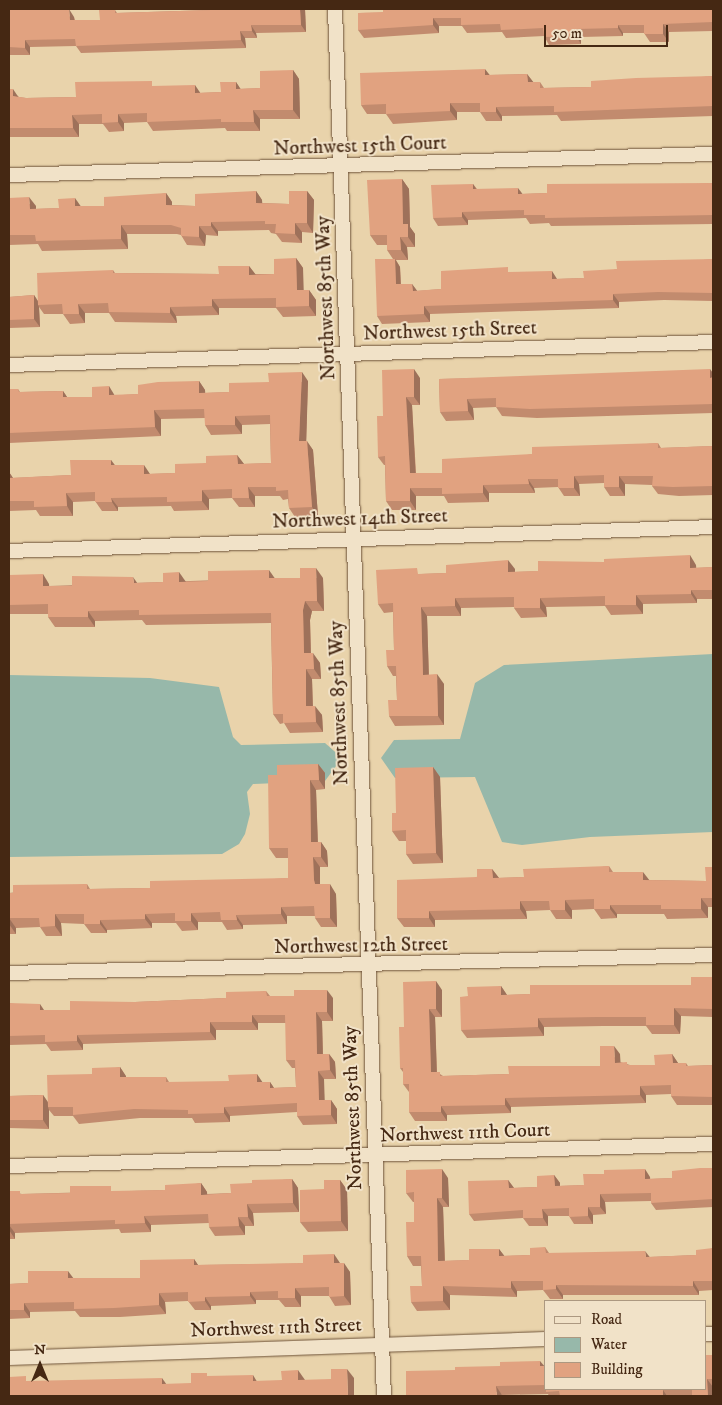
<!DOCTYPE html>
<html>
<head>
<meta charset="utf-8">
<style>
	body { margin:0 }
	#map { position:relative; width:722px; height:1405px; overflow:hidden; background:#e9d3ab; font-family:"IM FELL DW Pica",serif }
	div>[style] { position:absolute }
	.water>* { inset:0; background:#97b8aa }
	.roads { filter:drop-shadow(0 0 1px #6e5339) drop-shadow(0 0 1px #6e5339) }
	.minor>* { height:14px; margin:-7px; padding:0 7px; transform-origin:7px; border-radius:7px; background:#f1e2c8 }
	.wall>* { inset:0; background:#c28b6e }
	.shaded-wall>* { inset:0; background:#9e715a }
	.building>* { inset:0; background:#e1a280 }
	span { translate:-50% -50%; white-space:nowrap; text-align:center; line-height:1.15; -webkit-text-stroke:4px #f1e2c8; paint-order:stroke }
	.street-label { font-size:20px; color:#452813 }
	.frame { position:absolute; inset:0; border:10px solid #452813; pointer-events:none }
	.legend { position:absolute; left:544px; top:1300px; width:162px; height:90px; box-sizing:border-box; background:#f1e2c8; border:1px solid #ac9880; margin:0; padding:6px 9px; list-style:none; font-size:15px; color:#452813 }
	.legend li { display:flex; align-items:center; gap:10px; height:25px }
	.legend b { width:25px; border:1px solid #ac9880 }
	.north { position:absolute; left:15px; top:1340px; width:50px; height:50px; -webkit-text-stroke:4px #f1e2c8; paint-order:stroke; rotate:0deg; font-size:14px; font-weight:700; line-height:20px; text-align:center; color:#452813 }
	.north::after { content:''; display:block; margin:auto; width:18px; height:22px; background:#452813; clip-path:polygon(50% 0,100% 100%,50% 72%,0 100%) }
	.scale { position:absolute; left:544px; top:25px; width:124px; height:22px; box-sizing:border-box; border:2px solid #452813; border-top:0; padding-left:6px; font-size:15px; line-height:18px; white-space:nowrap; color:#452813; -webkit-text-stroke:4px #f1e2c8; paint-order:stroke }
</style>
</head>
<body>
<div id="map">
	<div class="water">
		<div style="clip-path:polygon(713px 654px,713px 832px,590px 837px,522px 845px,502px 842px,475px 777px,395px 778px,381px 758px,394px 740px,460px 739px,475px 683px,504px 665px)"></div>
		<div style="clip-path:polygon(9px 675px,150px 678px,219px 687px,233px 737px,241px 745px,325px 743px,342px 758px,325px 781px,253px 784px,247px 792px,250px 814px,245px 834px,239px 844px,222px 854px,9px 857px)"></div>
	</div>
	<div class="roads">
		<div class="minor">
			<div style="left:335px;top:9px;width:1388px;rotate:87.98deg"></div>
			<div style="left:9px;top:175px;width:704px;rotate:-1.71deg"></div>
			<div style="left:9px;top:365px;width:704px;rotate:-1.87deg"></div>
			<div style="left:9px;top:551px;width:704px;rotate:-1.95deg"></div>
			<div style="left:9px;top:973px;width:704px;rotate:-1.46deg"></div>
			<div style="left:9px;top:1166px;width:704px;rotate:-1.79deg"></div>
			<div style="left:706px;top:1334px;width:7px"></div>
			<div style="left:9px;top:1358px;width:537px;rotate:-2.03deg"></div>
		</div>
	</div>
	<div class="wall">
		<div style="clip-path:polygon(230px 9px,305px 9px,306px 32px,256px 33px,257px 38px,245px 38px,246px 48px,81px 53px,76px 46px,30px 47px,30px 55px,9px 55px,9px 10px,74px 17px,75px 20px,100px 20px,115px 10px,117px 13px,211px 10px)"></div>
		<div style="clip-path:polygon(713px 9px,713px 31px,669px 32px,669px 42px,650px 42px,644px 33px,623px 33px,623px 36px,581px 37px,581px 44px,549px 45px,544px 36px,506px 38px,502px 32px,467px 33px,462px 26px,439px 26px,439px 33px,364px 38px,358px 30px,358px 13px)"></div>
		<div style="clip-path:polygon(293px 70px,299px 79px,300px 119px,260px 119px,260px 131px,227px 131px,225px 128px,153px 131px,147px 122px,124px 123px,124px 131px,109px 132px,103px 124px,79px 124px,79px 137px,9px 137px,9px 89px,19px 97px,26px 98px,76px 97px,156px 86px,200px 93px,221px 92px,236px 82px,240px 89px,260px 88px)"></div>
		<div style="clip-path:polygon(527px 74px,533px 82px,540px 82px,544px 88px,591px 87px,713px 76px,713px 116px,561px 121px,557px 115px,502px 116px,502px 121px,486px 121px,480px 112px,457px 112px,457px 120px,393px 124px,386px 114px,367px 114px,361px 105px,490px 75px)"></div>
		<div style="clip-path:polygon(402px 179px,409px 189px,410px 227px,415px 234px,415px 247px,407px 247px,408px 260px,396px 260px,400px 267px,401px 284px,412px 284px,417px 291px,441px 289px,512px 272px,557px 279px,584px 278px,617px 269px,713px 259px,713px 301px,664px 300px,619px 302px,619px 308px,430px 314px,430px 322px,382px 324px,377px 316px,393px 259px,387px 250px,387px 245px,377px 245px,370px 235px)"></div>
		<div style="clip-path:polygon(713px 183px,713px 224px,551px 226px,549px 223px,530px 224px,526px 218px,468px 220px,468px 225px,438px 226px,433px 218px,473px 184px,477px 189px,522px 194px,547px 193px)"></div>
		<div style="clip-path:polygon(256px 191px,262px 200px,262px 203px,289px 204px,307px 191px,314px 200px,313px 233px,302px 232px,302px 243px,282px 242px,276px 234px,271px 233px,269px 230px,218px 231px,218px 236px,206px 235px,205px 246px,187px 245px,181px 235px,177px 234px,127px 234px,128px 249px,42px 251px,38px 244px,9px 245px,9px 198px,36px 206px,36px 209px,59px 208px,81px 206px,104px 206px,166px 193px,172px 202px,172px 205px,195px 206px)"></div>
		<div style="clip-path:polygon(296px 258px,303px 268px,303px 290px,309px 290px,316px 300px,316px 316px,283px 317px,276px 308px,219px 308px,219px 315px,176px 316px,177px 323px,115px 322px,109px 313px,85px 313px,85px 323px,70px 324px,63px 314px,44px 314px,39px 307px,40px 327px,9px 328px,9px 297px,34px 295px,38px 301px,113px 270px,115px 273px,219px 274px,249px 266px,255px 274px,274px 274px)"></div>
		<div style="clip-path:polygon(713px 373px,713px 413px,537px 418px,502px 416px,496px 407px,473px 408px,474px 420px,446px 421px,440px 412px,439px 379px)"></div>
		<div style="clip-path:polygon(420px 378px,420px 405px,412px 405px,416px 473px,442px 473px,532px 454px,658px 443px,661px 448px,713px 446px,713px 495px,679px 496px,658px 494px,652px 486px,652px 485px,625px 484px,625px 496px,610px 496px,604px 487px,604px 483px,579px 484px,580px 496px,564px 496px,558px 487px,534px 488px,535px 493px,489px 493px,489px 502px,448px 503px,444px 496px,416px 496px,416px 510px,392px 510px,386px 501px,385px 465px,384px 465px,378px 457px,383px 416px)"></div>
		<div style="clip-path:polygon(199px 381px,205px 390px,205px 393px,229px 392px,308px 381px,306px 441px,313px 450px,318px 516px,295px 517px,289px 508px,288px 499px,283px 500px,280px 496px,255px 496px,255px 507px,239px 507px,232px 498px,209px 499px,209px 510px,174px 511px,171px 506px,118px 507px,118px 511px,102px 511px,95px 501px,73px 502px,73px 516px,40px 516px,36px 510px,9px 511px,9px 472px,13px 478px,71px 475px,111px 460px,115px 465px,150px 474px,175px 473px,206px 463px,237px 455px,244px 464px,271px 463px,270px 424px,242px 425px,242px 434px,211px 435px,205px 425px,205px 418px,161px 419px,161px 436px,9px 443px,9px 389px,18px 389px,20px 392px,63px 391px,67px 397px,92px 397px,138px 394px)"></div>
		<div style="clip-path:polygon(696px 565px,696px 568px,713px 567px,713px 599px,697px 599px,697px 603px,643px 604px,643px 614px,611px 615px,605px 606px,546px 607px,547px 617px,521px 618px,514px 608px,514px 607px,461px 608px,461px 616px,427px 616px,429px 675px,444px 684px,444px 725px,395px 726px,389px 716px,397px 700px,396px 676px,393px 676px,387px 666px,394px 650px,393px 612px,384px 613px,378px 604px,421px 574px,446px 573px,515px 569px,515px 572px)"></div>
		<div style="clip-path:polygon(9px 575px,49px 584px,49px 586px,275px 578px,323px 578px,324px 611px,312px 611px,310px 620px,311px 653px,320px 663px,321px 679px,312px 679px,313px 706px,322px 715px,323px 732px,290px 733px,284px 723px,280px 724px,273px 714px,271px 623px,146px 625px,142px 620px,95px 621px,95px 627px,55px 627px,48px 617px,48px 614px,9px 614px)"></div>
		<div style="clip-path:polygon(318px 764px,325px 773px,325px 789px,316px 790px,318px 842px,321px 842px,327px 851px,328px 867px,320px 867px,320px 884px,336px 894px,337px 927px,321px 927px,315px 918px,315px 916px,287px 916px,287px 924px,243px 925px,243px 929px,227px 930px,222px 922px,198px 922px,198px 930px,182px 931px,176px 923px,152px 923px,152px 928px,107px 930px,107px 933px,91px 933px,84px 924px,61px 923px,62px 936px,46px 936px,40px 927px,16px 928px,16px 934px,9px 934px,9px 893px,87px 884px,90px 889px,150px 888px,288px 878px,288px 858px,276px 858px,269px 848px,277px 775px)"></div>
		<div style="clip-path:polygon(433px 767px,440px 777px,443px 863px,413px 864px,406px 854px,406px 841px,399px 841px,392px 831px,396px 813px)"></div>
		<div style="clip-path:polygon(609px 866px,613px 872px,649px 880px,706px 881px,713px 867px,713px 907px,708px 907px,708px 918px,667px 919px,664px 914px,617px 914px,617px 918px,601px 919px,594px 909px,572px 910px,572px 919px,556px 919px,550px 910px,526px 911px,527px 919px,435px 920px,435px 927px,404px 927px,397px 918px,492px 869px,499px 878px,524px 877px)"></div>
		<div style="clip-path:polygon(713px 977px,713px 1017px,681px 1016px,680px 1034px,652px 1034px,646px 1026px,603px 1026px,544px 1027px,544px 1036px,467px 1038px,461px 1030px,468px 996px,501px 986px,507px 995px,530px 994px,691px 985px)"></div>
		<div style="clip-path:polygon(442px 990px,442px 1017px,435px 1017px,437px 1072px,443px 1076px,509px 1074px,600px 1066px,620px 1054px,620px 1062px,630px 1065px,655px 1065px,672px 1054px,678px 1063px,686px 1063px,688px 1066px,713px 1065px,713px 1105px,677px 1105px,671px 1096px,671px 1094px,646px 1095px,646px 1103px,511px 1107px,511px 1113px,447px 1115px,447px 1121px,415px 1121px,409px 1112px,409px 1092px,403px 1084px,403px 1072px,400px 1068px,404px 1027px)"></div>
		<div style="clip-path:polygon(266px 991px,270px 996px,333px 998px,333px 1021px,322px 1021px,323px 1054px,329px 1054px,335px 1062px,336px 1079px,324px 1079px,324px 1100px,331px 1100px,337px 1109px,337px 1124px,303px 1125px,297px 1116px,297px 1112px,230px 1116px,230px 1122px,195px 1123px,192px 1118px,140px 1118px,79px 1124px,73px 1116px,54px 1116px,49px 1110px,49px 1129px,9px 1128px,9px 1096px,43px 1095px,48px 1102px,92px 1074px,120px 1067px,126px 1077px,166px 1077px,169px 1082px,270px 1082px,274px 1088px,296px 1087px,295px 1068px,292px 1068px,286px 1060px,286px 1023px,258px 1023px,258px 1030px,216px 1030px,216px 1040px,83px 1044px,83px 1050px,51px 1051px,46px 1044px,9px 1045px,9px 1003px,44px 1010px,70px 1010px,135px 1002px,226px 998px)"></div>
		<div style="clip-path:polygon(713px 1168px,713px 1207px,656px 1210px,651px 1203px,651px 1201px,605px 1202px,606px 1214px,593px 1215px,593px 1224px,574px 1224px,569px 1216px,548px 1216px,548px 1226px,529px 1226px,523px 1218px,474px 1221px,469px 1214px,508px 1180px,514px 1188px,537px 1187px,554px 1175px,560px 1183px,560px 1186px,584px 1185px,650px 1177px,650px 1179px,672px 1178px)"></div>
		<div style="clip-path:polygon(448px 1178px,449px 1207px,443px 1207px,445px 1261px,469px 1260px,499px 1249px,504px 1256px,530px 1255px,545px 1247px,549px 1253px,650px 1257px,696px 1255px,713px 1248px,713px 1290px,699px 1291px,699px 1295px,563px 1295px,563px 1299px,550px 1299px,543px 1290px,517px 1291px,517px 1297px,450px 1295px,450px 1310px,417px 1311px,411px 1302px,422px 1286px,421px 1266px,413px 1266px,407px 1256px,414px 1222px,414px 1202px,413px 1202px,406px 1193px)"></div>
		<div style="clip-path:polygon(292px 1179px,298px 1188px,299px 1212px,253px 1213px,254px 1226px,245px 1226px,245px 1235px,215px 1236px,209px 1227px,209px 1223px,151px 1225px,151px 1232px,121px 1233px,119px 1229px,15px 1233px,15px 1239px,9px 1239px,9px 1191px,22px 1194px,165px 1190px,201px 1183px,207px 1192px,207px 1194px,231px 1193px,252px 1183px)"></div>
		<div style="clip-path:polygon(340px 1180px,347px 1190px,348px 1231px,308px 1232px,300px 1222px,324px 1189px)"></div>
		<div style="clip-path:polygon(194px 1259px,198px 1265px,340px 1263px,350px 1272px,351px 1305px,335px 1306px,329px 1296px,301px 1296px,301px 1307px,285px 1307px,279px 1300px,256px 1300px,256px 1304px,211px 1306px,211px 1310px,195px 1310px,188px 1301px,165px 1302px,166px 1314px,120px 1317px,80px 1317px,75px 1311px,30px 1312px,30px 1318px,9px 1319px,9px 1284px,28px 1283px,74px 1278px,140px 1278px)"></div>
		<div style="clip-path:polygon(706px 1355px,713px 1355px,713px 1396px,549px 1396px,548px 1394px,502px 1395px,455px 1370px,544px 1366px,706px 1389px)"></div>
	</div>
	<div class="shaded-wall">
		<div style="clip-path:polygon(69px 9px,74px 17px,75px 28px,70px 20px)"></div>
		<div style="clip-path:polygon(300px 9px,305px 9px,306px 32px,301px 25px)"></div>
		<div style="clip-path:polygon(433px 18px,439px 26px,439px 33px,433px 25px)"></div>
		<div style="clip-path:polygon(663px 24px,669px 32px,669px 42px,663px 34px)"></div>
		<div style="clip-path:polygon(251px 25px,256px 33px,257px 38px,252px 31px)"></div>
		<div style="clip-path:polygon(618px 25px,623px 33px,623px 36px,618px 28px)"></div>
		<div style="clip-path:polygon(576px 29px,581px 37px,581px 44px,576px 36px)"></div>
		<div style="clip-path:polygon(240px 31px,245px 38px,246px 48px,241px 40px)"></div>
		<div style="clip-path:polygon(25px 40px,30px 47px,30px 55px,25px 48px)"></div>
		<div style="clip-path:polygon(485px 69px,492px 78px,485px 75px)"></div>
		<div style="clip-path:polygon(293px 70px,299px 79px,300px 119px,293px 110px)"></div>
		<div style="clip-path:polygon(527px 74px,534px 83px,528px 82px)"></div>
		<div style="clip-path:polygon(236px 82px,242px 91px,236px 89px)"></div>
		<div style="clip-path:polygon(195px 85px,201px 94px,195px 93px)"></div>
		<div style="clip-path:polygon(13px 89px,19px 98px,13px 96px)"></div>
		<div style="clip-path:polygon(450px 103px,457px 112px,457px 120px,450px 111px)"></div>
		<div style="clip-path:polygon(496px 107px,502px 116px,502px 121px,496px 112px)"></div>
		<div style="clip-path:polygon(253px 110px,260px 119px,260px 131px,254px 122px)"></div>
		<div style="clip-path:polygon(118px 114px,124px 123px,124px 131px,118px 122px)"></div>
		<div style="clip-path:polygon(72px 115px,79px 124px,79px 137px,73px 128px)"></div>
		<div style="clip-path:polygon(402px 179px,409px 189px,410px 227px,415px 234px,415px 247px,408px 237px,403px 224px)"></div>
		<div style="clip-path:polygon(473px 184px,478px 192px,473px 189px)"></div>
		<div style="clip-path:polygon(518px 188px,524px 196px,518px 194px)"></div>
		<div style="clip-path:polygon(256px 191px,262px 200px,263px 212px,256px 203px)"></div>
		<div style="clip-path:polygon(307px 191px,314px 200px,313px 233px,307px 223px)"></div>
		<div style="clip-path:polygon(166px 193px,172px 202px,172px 215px,166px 205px)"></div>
		<div style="clip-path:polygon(29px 197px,36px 206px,36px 218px,30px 209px)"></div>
		<div style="clip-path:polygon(75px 198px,82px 208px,75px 206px)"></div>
		<div style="clip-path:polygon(462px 212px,468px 220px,468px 225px,462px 217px)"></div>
		<div style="clip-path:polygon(211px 222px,218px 231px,218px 236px,211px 226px)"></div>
		<div style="clip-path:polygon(295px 223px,302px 232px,302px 243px,295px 234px)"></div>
		<div style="clip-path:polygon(121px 225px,127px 234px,128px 249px,121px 239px)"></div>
		<div style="clip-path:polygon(199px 226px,206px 235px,205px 246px,199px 237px)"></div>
		<div style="clip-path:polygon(400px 237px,407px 247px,408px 260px,401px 250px)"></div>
		<div style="clip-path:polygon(296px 258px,303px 268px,304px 300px,297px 290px)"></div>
		<div style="clip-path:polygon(395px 259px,400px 267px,401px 293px,396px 284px)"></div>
		<div style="clip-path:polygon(249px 266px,256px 275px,249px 275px)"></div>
		<div style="clip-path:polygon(552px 271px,557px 279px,552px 279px)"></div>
		<div style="clip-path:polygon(412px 284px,418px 292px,413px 291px)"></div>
		<div style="clip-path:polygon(309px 290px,316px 300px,316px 316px,309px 306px)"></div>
		<div style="clip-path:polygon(613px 294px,619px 302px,619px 308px,613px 300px)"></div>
		<div style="clip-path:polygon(34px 295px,39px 303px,38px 305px,39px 307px,40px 327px,34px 319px)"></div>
		<div style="clip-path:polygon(212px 299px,219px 308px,219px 315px,212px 306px)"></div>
		<div style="clip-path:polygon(78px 304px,85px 313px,85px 323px,79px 314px)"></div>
		<div style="clip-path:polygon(424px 306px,430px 314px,430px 322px,424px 314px)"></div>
		<div style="clip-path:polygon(170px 307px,176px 316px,177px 323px,170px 313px)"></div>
		<div style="clip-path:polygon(414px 369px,420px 378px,420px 405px,414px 397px)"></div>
		<div style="clip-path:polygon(710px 369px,713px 373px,713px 382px,710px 378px)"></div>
		<div style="clip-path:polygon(302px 372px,308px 381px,306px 450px,299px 441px)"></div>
		<div style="clip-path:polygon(199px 381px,205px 390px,206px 402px,199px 393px)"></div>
		<div style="clip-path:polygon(109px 386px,115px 396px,109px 395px)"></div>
		<div style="clip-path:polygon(63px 391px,69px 400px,63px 397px)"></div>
		<div style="clip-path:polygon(406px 397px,412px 405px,416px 482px,410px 473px)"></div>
		<div style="clip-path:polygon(467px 399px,473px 408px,474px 420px,468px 411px)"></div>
		<div style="clip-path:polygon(154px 410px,161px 419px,161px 436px,155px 427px)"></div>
		<div style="clip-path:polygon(235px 416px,242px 425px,242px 434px,235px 425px)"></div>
		<div style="clip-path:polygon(307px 441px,313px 450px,318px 516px,312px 507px)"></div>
		<div style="clip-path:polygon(237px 455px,244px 464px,238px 464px)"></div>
		<div style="clip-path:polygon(111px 460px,117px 469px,111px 465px)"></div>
		<div style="clip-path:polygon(144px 465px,150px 474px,144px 474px)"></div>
		<div style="clip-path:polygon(9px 472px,13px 478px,9px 480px)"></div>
		<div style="clip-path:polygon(574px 476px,579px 484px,580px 496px,574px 488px)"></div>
		<div style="clip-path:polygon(619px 476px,625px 484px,625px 496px,619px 487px)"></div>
		<div style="clip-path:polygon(528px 479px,534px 488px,535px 493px,529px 484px)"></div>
		<div style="clip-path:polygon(483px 485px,489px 493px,489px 502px,483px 493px)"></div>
		<div style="clip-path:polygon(248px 487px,255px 496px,255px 507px,249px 498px)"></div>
		<div style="clip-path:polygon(410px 488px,416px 496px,416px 510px,410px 501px)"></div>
		<div style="clip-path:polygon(202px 490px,209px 499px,209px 510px,202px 501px)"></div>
		<div style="clip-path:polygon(66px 493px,73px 502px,73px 516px,67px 506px)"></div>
		<div style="clip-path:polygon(111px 498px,118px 507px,118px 511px,112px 502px)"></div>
		<div style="clip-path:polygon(690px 555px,696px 565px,697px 577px,690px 568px)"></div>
		<div style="clip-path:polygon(508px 560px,515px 569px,515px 581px,508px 572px)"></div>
		<div style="clip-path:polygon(316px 568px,323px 578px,324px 611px,317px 601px)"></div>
		<div style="clip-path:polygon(269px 570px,276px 580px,269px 578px)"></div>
		<div style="clip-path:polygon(179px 572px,186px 582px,179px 582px)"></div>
		<div style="clip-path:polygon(43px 574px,49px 584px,50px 596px,43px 586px)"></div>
		<div style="clip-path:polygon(133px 577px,140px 587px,134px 583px)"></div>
		<div style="clip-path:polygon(691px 590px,697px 599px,697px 603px,691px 594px)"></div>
		<div style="clip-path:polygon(636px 595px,643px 604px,643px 614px,636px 605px)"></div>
		<div style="clip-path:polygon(455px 598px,461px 608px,461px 616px,455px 606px)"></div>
		<div style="clip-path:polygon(540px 598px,546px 607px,547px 617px,540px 608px)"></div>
		<div style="clip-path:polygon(305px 601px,312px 611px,310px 620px,311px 663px,304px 653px,303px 610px)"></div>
		<div style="clip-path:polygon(421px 607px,427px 616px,429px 684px,423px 675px)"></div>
		<div style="clip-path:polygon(88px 611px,95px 621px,95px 627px,88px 617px)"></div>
		<div style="clip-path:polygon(313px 653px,320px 663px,321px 679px,314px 669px)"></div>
		<div style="clip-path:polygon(306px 669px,312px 679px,313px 716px,306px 706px)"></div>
		<div style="clip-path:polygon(437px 674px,444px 684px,444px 725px,438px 716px)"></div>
		<div style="clip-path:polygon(315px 706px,322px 715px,323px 732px,316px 722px)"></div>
		<div style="clip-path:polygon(318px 764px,325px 773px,325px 789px,319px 780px)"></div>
		<div style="clip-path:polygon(433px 767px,440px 777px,443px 863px,436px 853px)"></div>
		<div style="clip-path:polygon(310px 780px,316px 790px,318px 851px,311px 842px)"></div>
		<div style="clip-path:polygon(321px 842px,327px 851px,328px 867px,321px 857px)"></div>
		<div style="clip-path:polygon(313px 857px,320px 867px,320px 890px,315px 884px,314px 880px)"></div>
		<div style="clip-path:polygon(492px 869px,499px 878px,493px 878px)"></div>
		<div style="clip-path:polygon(643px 872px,650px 881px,643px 880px)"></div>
		<div style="clip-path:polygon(330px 884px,336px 894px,337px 927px,330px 918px)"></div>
		<div style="clip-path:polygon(701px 898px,708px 907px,708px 918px,701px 909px)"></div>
		<div style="clip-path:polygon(565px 900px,572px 910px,572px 919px,565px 910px)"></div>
		<div style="clip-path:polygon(520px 901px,526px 911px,527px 919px,520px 909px)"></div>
		<div style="clip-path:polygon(610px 905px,617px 914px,617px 918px,610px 909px)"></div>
		<div style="clip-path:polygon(281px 907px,287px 916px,287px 924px,281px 914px)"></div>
		<div style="clip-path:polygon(429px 911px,435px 920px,435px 927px,429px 918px)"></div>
		<div style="clip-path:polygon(191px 913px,198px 922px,198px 930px,191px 921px)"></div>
		<div style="clip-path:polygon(55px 914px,61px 923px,62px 936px,55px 926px)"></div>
		<div style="clip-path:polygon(145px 914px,152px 923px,152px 928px,145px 919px)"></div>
		<div style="clip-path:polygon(236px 915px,243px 925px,243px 929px,237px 920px)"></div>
		<div style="clip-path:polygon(9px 918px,16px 928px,16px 934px,9px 924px)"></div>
		<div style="clip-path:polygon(100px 920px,107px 930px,107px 933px,100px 924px)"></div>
		<div style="clip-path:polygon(436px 981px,442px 990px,442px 1017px,436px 1009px)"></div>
		<div style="clip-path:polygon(501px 986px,507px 995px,501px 995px)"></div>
		<div style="clip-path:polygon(327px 990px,333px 998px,333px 1021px,327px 1012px)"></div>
		<div style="clip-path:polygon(40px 1004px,46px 1013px,40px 1010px)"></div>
		<div style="clip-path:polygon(674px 1008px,681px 1016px,680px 1034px,674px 1025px)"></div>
		<div style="clip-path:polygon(429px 1009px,435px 1017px,437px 1080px,431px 1072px)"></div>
		<div style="clip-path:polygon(316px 1012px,322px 1021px,323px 1062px,317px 1054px)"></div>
		<div style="clip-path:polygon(252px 1015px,258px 1023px,258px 1030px,252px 1022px)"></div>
		<div style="clip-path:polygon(538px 1018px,544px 1027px,544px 1036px,538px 1027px)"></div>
		<div style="clip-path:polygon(210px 1022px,216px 1030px,216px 1040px,210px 1032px)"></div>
		<div style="clip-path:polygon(77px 1035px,83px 1044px,83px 1050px,77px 1041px)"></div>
		<div style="clip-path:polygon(614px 1046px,620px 1054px,621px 1071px,615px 1063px)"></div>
		<div style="clip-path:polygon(329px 1054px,335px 1062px,336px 1079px,330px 1070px)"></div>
		<div style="clip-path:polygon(672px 1054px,678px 1063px,673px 1063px)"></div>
		<div style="clip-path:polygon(120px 1067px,126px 1076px,126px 1086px,120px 1077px)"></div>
		<div style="clip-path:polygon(318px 1071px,324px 1079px,325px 1109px,319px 1100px)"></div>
		<div style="clip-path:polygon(257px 1074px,263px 1083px,257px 1082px)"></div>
		<div style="clip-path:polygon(270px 1082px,276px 1091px,270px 1088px)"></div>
		<div style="clip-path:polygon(640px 1086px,646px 1095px,646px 1103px,640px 1095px)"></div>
		<div style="clip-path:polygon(43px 1095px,49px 1104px,48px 1107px,49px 1110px,49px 1129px,43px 1120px)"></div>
		<div style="clip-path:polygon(505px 1098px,511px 1107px,511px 1113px,505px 1105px)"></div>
		<div style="clip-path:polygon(331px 1100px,337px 1109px,337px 1124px,331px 1115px)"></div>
		<div style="clip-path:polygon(441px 1106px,447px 1115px,447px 1121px,441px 1112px)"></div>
		<div style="clip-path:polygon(224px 1107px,230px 1116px,230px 1122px,224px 1113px)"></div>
		<div style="clip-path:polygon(442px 1169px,448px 1178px,449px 1207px,442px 1198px)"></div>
		<div style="clip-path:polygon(645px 1169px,650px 1177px,651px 1187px,645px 1179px)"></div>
		<div style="clip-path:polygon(554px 1175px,560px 1183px,560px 1194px,555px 1186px)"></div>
		<div style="clip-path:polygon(292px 1179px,298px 1188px,299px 1212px,293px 1203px)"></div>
		<div style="clip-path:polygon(340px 1180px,347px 1190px,348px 1231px,341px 1221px)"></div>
		<div style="clip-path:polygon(508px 1180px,514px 1188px,509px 1188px)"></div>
		<div style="clip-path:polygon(201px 1183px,207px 1192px,208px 1203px,201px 1195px)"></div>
		<div style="clip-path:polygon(600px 1194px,605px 1202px,606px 1214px,600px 1207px)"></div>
		<div style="clip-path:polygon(437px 1198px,443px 1207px,445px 1270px,438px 1261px)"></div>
		<div style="clip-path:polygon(247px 1204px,253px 1213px,254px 1226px,248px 1217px)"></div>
		<div style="clip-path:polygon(588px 1207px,593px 1215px,593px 1224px,588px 1216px)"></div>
		<div style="clip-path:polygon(542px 1209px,548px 1216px,548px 1226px,543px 1218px)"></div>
		<div style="clip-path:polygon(144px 1216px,151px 1225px,151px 1232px,145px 1223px)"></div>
		<div style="clip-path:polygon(238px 1217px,245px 1226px,245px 1235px,239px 1226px)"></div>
		<div style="clip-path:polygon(9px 1225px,15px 1233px,15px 1239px,9px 1230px)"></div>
		<div style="clip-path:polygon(499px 1249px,506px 1258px,499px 1256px)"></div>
		<div style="clip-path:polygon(645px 1251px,652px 1260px,646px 1257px)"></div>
		<div style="clip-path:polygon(334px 1254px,340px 1263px,334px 1263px)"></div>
		<div style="clip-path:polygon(194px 1259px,200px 1268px,194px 1265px)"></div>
		<div style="clip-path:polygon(344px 1263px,350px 1272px,351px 1305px,344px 1296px)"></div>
		<div style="clip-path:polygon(68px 1271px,74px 1279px,68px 1278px)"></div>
		<div style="clip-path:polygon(511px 1281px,517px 1291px,517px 1297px,511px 1288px)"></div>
		<div style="clip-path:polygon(693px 1281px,699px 1291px,699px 1295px,693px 1286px)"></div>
		<div style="clip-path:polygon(556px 1285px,563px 1295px,563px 1299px,556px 1289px)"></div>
		<div style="clip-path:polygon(443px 1286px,450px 1295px,450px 1310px,443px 1301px)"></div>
		<div style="clip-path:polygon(295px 1288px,301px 1296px,301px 1307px,295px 1298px)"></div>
		<div style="clip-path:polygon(250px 1292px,256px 1300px,256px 1304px,250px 1296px)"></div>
		<div style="clip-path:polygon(159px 1293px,165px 1302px,166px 1314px,159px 1305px)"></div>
		<div style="clip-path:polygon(205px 1297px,211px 1306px,211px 1310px,205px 1301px)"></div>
		<div style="clip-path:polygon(24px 1303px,30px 1312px,30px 1318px,24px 1310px)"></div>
		<div style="clip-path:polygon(540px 1361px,546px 1368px,540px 1366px)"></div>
		<div style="clip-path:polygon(347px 1369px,354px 1378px,354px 1396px,348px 1396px)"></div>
		<div style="clip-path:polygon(298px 1370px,305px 1380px,298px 1380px)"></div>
		<div style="clip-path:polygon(253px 1375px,259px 1385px,253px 1381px)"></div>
		<div style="clip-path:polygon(162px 1378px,169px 1388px,162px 1384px)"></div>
		<div style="clip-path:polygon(707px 1379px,713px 1387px,713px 1396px,708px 1396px)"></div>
		<div style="clip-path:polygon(496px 1386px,502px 1395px,502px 1396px,497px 1396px)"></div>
		<div style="clip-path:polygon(663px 1390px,667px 1396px,663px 1396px)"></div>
	</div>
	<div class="building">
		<div style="clip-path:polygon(69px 9px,70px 20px,100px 20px,99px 10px,115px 10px,115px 13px,211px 10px,230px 9px,300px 9px,301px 25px,251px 25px,252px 31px,240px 31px,241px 40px,76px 46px,75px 39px,25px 40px,25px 48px,9px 47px,9px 10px)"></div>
		<div style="clip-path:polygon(383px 9px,713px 9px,713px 22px,663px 24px,663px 34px,644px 34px,644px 25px,618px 25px,618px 28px,576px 29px,576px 36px,544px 37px,543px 28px,501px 30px,500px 24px,461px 25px,461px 18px,433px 18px,433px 25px,358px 30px,358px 13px,383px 12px)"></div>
		<div style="clip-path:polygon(485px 69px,485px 75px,527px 74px,528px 82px,540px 82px,540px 88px,591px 87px,591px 81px,636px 78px,713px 76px,713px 106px,554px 112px,554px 106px,496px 107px,496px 112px,480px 112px,480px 103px,450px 103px,450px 111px,386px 114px,386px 104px,361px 105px,360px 73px)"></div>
		<div style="clip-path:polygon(293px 70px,293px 110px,253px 110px,254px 122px,221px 122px,221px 119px,147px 122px,147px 113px,118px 114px,118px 122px,102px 123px,102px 114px,72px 115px,73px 128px,9px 128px,9px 89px,13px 89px,13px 96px,26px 98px,76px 97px,75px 82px,152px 81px,152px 86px,195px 85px,195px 93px,221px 92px,220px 82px,236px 82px,236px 89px,260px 88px,260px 71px)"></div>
		<div style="clip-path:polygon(402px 179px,403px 224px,408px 224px,408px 237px,400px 237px,401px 250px,387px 250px,387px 235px,370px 235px,367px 180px)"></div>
		<div style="clip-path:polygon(713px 183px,713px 215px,545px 218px,545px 215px,524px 215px,524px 210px,462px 212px,462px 217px,433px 218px,431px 185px,473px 184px,473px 189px,518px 188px,518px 194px,547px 193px,547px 184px)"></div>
		<div style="clip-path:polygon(256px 191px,256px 203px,289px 204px,289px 191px,307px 191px,307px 223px,295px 223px,295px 234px,275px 233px,276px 224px,265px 224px,265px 221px,211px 222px,211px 226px,199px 226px,199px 237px,181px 236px,181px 228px,171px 225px,121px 225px,121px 239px,36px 241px,35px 235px,9px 235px,9px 198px,29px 197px,30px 209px,59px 208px,58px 199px,75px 198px,75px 206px,104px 206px,104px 197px,166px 193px,166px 205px,195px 206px,195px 194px)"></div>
		<div style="clip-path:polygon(296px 258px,297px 290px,309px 290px,309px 306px,276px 307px,276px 298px,212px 299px,212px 306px,170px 307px,170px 313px,109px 312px,108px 303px,78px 304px,79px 314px,63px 314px,62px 304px,38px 305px,37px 273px,113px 270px,113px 273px,219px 274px,218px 266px,249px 266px,249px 275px,274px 274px,274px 259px)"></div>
		<div style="clip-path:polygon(375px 259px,395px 259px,396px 284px,412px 284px,413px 291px,441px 289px,441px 271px,508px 267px,508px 272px,552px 271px,552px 279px,584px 278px,583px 271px,617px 269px,616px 261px,713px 259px,713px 293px,658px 292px,613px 294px,613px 300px,424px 306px,424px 314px,377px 316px)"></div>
		<div style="clip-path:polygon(34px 295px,34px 319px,9px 320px,9px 297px)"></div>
		<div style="clip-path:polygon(414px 369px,414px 397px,406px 397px,410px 473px,442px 473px,442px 459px,532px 454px,532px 447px,658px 443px,658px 448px,713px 446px,713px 486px,673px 487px,652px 486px,653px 476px,619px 476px,619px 487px,604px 487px,604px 475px,574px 476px,574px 488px,558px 488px,558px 479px,528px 479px,529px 484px,483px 485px,483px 493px,442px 494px,442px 488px,410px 488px,410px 501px,386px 501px,385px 456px,378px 457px,377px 416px,383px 416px,382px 370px)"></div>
		<div style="clip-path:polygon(710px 369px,710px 378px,713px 377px,713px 404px,530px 409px,496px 407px,496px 398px,467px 399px,468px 411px,440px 412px,439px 379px)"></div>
		<div style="clip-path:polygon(302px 372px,299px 441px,307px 441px,312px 507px,289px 508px,288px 490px,276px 491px,276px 487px,248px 487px,249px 498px,232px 498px,232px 489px,202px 490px,202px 501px,167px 502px,167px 497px,111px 498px,112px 502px,95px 502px,95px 492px,66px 493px,67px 506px,34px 507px,34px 501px,9px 501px,9px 478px,71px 475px,70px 460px,111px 460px,111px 465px,144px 465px,144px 474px,175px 473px,175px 464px,206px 463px,206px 456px,237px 455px,238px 464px,271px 463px,270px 415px,235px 416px,235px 425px,205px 425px,204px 409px,154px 410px,155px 427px,9px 433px,9px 389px,18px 389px,19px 392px,63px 391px,63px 397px,92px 397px,92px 387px,109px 386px,109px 395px,138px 394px,138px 385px,158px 382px,199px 381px,199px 393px,229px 392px,229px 383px,269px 382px,268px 373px)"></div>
		<div style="clip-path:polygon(690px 555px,690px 568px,713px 567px,713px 590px,691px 590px,691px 594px,636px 595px,636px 605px,605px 605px,605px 596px,540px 598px,540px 608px,514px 608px,514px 597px,455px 598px,455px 606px,421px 607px,423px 675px,437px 674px,438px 716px,389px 716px,388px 700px,397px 700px,396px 666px,387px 666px,386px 650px,394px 650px,393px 603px,378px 604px,376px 570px,417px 568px,418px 574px,446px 573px,446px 565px,508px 560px,508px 572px,538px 571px,538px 561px,604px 562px,604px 559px)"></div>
		<div style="clip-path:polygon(300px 568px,316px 568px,317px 601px,305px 601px,303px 610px,304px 653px,313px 653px,314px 669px,306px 669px,306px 706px,315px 706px,316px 722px,283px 723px,283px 714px,273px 714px,271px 613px,139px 615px,139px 610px,88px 611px,88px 617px,48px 617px,48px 604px,9px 605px,9px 575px,43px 574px,43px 586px,72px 586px,72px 576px,133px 577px,134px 583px,163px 582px,163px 573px,179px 572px,179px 582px,208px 581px,208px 571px,269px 570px,269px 578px,300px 578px)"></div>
		<div style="clip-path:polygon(318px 764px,319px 780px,310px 780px,311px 842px,321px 842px,321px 857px,313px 857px,314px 880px,315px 884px,330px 884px,330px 918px,315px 918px,314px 906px,281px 907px,281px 914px,236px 915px,237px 920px,221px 920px,220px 912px,191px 913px,191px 921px,175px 921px,175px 913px,145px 914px,145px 919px,100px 920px,100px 924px,84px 924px,84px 914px,55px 914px,55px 926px,40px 927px,39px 918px,9px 918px,9px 924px,9px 893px,13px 893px,13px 885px,87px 884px,87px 889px,150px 888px,150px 881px,288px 878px,288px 848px,269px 848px,268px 775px,277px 775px,277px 765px)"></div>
		<div style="clip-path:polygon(433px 767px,436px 853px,406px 854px,406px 830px,392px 831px,392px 813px,396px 813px,395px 768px)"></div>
		<div style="clip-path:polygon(609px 866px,609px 872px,643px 872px,643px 880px,706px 881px,705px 867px,713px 867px,713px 898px,701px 898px,701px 909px,661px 909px,661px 905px,610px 905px,610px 909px,594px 909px,594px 899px,565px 900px,565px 910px,550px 910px,549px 901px,520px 901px,520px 909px,429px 911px,429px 918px,397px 918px,397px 880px,477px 877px,477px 869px,492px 869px,493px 878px,524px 877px,523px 869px)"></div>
		<div style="clip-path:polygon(691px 977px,713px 977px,713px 1009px,674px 1008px,674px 1025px,646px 1025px,646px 1017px,597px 1017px,538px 1018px,538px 1027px,461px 1030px,460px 997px,468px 996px,467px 987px,501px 986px,501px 995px,530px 994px,530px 985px,691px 985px)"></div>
		<div style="clip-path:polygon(436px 981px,436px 1009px,429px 1009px,431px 1072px,440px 1072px,440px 1076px,509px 1074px,508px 1066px,600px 1066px,600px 1046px,614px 1046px,615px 1063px,627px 1062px,627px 1065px,655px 1065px,654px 1055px,672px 1054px,673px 1063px,686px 1063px,686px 1066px,713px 1065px,713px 1097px,671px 1096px,671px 1085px,640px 1086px,640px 1095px,505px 1098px,505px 1105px,441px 1106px,441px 1112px,409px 1112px,409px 1084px,403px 1084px,403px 1068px,400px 1068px,399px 1027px,404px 1027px,403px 982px)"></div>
		<div style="clip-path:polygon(294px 990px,327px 990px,327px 1012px,316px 1012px,317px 1054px,329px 1054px,330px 1070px,318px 1071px,319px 1100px,331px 1100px,331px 1115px,297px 1116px,297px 1103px,224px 1107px,224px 1113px,188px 1114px,188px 1110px,134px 1109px,73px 1115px,73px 1107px,48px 1107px,47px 1075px,92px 1074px,92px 1068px,120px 1067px,120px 1077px,166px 1077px,166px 1082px,229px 1081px,228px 1075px,257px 1074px,257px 1082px,270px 1082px,270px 1088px,296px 1087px,295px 1060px,286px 1060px,285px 1015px,252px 1015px,252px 1022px,210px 1022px,210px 1032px,77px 1035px,77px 1041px,45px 1042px,45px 1035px,9px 1036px,9px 1003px,40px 1004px,40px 1010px,70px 1010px,70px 1001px,135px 1002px,226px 998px,226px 992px,266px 991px,267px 996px,294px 996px)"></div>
		<div style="clip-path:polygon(43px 1095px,43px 1120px,9px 1120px,9px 1096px)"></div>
		<div style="clip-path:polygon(700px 1168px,713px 1168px,713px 1199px,651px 1203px,651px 1193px,600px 1194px,600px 1207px,588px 1207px,588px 1216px,569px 1217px,569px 1208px,542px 1209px,543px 1218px,523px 1218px,523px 1210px,469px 1214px,468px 1181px,508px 1180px,509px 1188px,537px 1187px,537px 1176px,554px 1175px,555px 1186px,584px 1185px,583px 1174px,604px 1174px,604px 1170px,645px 1169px,645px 1179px,672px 1178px,672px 1171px)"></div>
		<div style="clip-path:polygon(442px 1169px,442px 1198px,437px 1198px,438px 1261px,469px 1260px,469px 1249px,499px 1249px,499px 1256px,530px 1255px,530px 1248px,545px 1247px,546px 1253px,645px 1251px,646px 1257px,696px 1255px,696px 1250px,713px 1248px,713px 1281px,693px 1281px,693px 1286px,556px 1285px,556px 1289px,543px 1290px,543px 1281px,511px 1281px,511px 1288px,443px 1286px,443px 1301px,411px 1302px,410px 1286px,422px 1286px,421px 1256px,407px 1256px,406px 1222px,414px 1222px,414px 1192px,406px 1193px,406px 1170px)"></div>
		<div style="clip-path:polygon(292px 1179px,293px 1203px,247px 1204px,248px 1217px,238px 1217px,239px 1226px,209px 1227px,208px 1214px,144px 1216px,145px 1223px,115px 1224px,115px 1220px,9px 1224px,9px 1191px,20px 1191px,20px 1194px,70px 1193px,70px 1186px,111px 1186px,111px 1191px,165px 1190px,165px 1185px,201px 1183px,201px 1195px,231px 1193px,230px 1184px,252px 1183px,252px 1180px)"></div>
		<div style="clip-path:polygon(324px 1180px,340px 1180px,341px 1221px,300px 1222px,300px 1190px,324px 1189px)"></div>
		<div style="clip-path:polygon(334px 1254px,334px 1263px,344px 1263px,344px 1296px,329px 1297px,329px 1287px,295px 1288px,295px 1298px,278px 1298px,278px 1291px,250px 1292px,250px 1296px,205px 1297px,205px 1301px,188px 1302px,188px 1292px,159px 1293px,159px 1305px,114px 1308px,74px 1309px,74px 1302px,24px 1303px,24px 1310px,9px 1310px,9px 1284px,28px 1283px,28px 1271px,68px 1271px,68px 1278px,140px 1278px,140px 1260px,194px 1259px,194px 1265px,303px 1263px,303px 1255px)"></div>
		<div style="clip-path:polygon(706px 1355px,713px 1355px,713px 1379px,707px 1379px,708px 1396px,692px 1396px,692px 1390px,663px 1390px,663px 1395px,652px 1396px,560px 1396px,559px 1391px,546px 1392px,546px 1389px,706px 1389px)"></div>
		<div style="clip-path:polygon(540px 1361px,540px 1366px,546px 1366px,546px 1385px,496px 1386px,497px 1396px,406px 1396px,406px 1371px,455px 1370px,455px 1367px,500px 1366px,500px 1362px)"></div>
		<div style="clip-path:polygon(331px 1369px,347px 1369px,348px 1396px,9px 1396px,9px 1377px,26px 1376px,26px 1381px,162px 1378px,162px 1384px,191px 1383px,191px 1373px,207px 1373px,207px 1376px,253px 1375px,253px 1381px,282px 1380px,281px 1371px,298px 1370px,298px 1380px,331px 1379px)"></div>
	</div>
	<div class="street-label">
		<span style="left:360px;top:146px;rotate:-2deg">Northwest 15th Court</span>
		<span style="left:326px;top:298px;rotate:-92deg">Northwest 85th Way</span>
		<span style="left:450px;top:331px;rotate:-2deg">Northwest 15th Street</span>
		<span style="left:360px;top:519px;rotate:-2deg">Northwest 14th Street</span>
		<span style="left:339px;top:703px;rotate:-92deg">Northwest 85th Way</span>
		<span style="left:361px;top:946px;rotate:-1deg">Northwest 12th Street</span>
		<span style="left:353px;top:1108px;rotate:-92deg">Northwest 85th Way</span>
		<span style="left:465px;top:1133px;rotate:-2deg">Northwest 11th Court</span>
		<span style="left:276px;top:1328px;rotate:-2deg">Northwest 11th Street</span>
	</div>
	<div class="frame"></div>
	<ul class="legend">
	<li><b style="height:6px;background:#f1e2c8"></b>Road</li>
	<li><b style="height:14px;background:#97b8aa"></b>Water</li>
	<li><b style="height:14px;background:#e1a280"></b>Building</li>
	</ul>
	<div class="north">N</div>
	<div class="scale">50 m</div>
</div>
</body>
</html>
